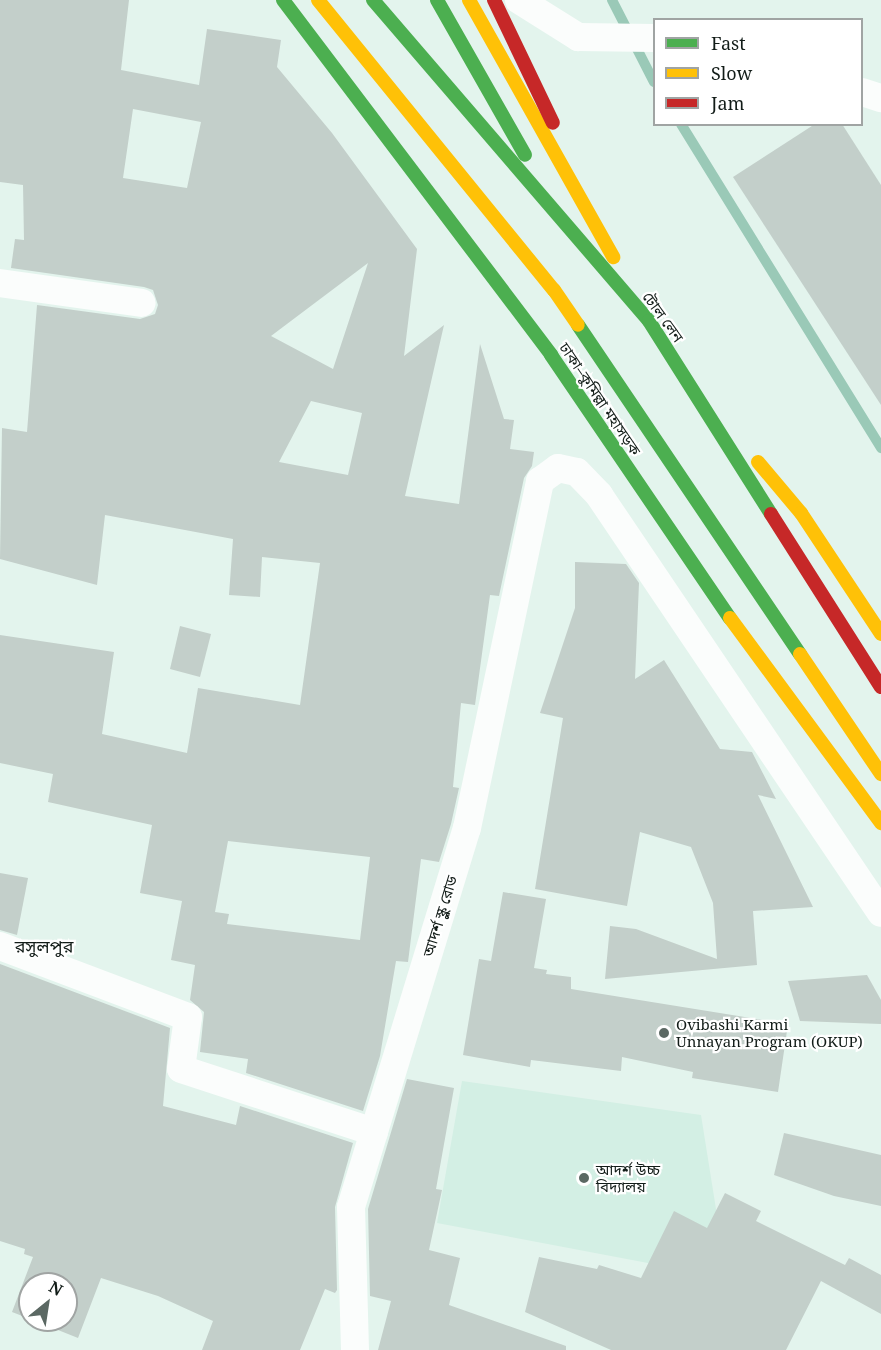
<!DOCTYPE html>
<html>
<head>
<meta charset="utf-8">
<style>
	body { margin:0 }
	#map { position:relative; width:881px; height:1350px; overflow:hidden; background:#e3f4ed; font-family:"Noto Serif","Noto Sans Bengali",serif }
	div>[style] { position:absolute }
	.built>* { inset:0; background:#d3efe4 }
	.stream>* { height:10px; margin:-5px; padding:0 5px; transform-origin:5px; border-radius:5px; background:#9ac9b7 }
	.building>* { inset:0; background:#c3cfca }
	.street>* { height:28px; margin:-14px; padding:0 14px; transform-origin:14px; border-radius:14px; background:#fbfdfc }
	.fast>* { height:14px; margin:-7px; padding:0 7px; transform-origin:7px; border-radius:7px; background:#4caf50 }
	.slow>* { height:14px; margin:-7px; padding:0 7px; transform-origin:7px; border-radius:7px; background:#ffc107 }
	.jam>* { height:14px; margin:-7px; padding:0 7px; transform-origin:7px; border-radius:7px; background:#c62828 }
	.dots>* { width:16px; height:16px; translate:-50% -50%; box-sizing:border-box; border:3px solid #fff; border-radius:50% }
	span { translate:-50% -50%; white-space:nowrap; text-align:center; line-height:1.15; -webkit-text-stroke:4.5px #fff; paint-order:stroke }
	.street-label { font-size:15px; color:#121c18 }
	.poi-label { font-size:15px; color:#121c18 }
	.left { translate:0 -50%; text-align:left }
	.quarter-label { font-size:18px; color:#121c18 }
	.legend { position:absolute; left:653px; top:18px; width:210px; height:108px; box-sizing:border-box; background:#fff; border:2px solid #a0a4a3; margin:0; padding:8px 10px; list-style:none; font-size:18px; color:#121c18 }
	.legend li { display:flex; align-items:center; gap:12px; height:30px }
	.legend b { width:30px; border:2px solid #a0a4a3 }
	.north { position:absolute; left:18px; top:1272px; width:60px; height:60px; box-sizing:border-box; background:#fff; border:2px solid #a0a4a3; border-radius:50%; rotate:30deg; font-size:16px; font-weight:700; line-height:24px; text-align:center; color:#121c18 }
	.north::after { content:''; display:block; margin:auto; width:21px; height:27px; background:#5b6863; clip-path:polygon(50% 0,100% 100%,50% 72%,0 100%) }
</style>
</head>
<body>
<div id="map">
	<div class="built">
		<div style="clip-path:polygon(462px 1081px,701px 1115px,727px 1278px,437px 1223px)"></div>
	</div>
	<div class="stream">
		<div style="left:612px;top:0;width:92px;rotate:62.9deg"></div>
		<div style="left:681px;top:124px;width:381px;rotate:58.3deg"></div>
	</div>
	<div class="building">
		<div style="clip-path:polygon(evenodd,0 0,129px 0,121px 70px,199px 85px,207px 29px,281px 40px,277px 67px,332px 133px,417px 249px,404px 356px,444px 325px,405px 496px,459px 504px,480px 344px,504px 419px,514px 420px,510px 449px,534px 452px,532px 466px,524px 478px,499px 596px,490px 595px,475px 705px,461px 703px,453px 787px,459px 788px,451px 824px,439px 862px,421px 859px,408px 962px,396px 961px,380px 1056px,363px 1111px,246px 1073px,248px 1059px,200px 1052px,204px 1012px,190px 1000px,195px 965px,171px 960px,182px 901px,140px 893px,152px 825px,48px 802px,53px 774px,0 763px,0 635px,114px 652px,102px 734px,187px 753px,198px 688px,300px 705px,320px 563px,262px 557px,260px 597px,229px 595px,233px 539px,105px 515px,97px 585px,0 559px,2px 428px,27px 432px,37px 305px,140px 319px,155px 314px,158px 305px,153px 290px,144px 287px,11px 268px,15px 239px,24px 240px,23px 185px,0 182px,0 0,133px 109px,201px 122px,187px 188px,123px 178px,133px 109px,0 0,368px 263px,333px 369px,271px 336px,368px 263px,0 0,311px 401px,362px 413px,348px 475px,279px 462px,311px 401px,0 0,228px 841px,370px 857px,360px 940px,227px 924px,229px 914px,215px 912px,228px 841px)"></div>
		<div style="clip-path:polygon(815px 124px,842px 124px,881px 185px,881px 405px,733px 177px)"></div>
		<div style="clip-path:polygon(575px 562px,626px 564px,639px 583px,635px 679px,664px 660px,720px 749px,752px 752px,776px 799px,758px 795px,813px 907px,753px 911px,757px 965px,605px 979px,610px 926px,636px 929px,717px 959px,713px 903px,691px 847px,640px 832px,627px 906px,535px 889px,563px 718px,540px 713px,575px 608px)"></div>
		<div style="clip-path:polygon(180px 626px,211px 634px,200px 677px,170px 669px)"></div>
		<div style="clip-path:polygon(0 873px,28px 878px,17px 935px,0 930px)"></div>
		<div style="clip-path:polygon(503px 892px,546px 899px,534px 968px,547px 970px,546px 974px,571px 977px,571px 989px,788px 1024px,778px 1092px,692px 1078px,693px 1072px,622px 1057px,621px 1071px,531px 1060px,530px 1067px,463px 1055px,479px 959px,491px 961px)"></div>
		<div style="clip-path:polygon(0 964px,170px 1028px,163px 1106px,236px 1125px,240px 1106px,353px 1143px,335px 1207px,337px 1290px,335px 1293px,325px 1289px,300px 1350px,202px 1350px,213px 1321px,158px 1296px,101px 1278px,78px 1338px,33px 1320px,66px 1320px,66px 1284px,30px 1284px,30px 1319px,12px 1312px,33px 1257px,24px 1254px,25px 1249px,0 1241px)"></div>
		<div style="clip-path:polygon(867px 975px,881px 1000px,881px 1024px,800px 1021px,788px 981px)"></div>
		<div style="clip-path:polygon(407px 1079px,454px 1088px,436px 1189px,442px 1190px,429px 1250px,460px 1258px,449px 1305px,566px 1346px,566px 1350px,378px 1350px,391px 1301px,370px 1296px,368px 1209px)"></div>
		<div style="clip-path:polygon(784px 1133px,881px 1155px,881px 1206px,834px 1196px,774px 1175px)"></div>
		<div style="clip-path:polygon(725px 1193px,761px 1211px,756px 1221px,845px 1265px,849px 1258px,881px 1275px,881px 1314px,821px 1281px,786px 1350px,611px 1350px,525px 1312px,539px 1257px,597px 1269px,599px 1265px,641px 1278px,674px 1211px,707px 1228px)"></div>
	</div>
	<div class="street">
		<div style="left:519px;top:0;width:70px;rotate:32.1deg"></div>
		<div style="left:578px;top:37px;width:76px;rotate:0.8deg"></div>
		<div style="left:862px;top:92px;width:20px;rotate:18deg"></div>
		<div style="left:0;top:283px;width:143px;rotate:8deg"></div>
		<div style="left:0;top:946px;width:201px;rotate:20.7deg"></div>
		<div style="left:188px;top:1017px;width:52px;rotate:97.7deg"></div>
		<div style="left:181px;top:1069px;width:203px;rotate:18.1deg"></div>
		<div style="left:355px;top:1350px;width:143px;rotate:-91.6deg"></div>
		<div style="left:351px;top:1207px;width:396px;rotate:-73deg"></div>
		<div style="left:467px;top:828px;width:355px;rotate:-78.1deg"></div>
		<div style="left:540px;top:481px;width:22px;rotate:-36deg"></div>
		<div style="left:558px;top:468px;width:19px;rotate:12deg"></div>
		<div style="left:577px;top:472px;width:32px;rotate:46deg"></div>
		<div style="left:599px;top:495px;width:504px;rotate:55.99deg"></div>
	</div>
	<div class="fast">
		<div style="left:283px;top:0;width:445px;rotate:52.9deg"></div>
		<div style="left:551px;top:355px;width:318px;rotate:55.8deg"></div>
		<div style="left:373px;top:0;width:423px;rotate:49.3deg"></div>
		<div style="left:649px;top:321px;width:228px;rotate:57.7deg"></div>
		<div style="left:437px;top:0;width:178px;rotate:60.4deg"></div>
		<div style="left:578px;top:325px;width:397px;rotate:56deg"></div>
	</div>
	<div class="slow">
		<div style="left:318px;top:0;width:374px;rotate:50.9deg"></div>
		<div style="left:554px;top:290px;width:42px;rotate:55.6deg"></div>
		<div style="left:469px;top:0;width:295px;rotate:60.7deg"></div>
		<div style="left:758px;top:462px;width:67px;rotate:49.9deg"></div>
		<div style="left:801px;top:513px;width:145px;rotate:56.5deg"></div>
		<div style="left:730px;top:618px;width:255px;rotate:53.6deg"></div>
		<div style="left:800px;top:654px;width:145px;rotate:56deg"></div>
	</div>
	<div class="jam">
		<div style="left:494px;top:0;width:136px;rotate:64.4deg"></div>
		<div style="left:771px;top:514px;width:205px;rotate:57.6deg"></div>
	</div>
	<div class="dots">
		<div style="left:664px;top:1033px;background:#5b6863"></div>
		<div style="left:584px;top:1178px;background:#5b6863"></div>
	</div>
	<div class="street-label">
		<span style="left:663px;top:317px;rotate:54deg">টোল লেন</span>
		<span style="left:600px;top:399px;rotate:56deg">ঢাকা–কুমিল্লা মহাসড়ক</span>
		<span style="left:440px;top:916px;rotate:-73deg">আদর্শ স্কুল রোড</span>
	</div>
	<div class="poi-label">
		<span class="left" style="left:676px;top:1033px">Ovibashi Karmi<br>Unnayan Program (OKUP)</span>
		<span class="left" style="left:596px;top:1178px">আদর্শ উচ্চ<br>বিদ্যালয়</span>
	</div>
	<div class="quarter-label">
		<span style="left:44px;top:946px">রসুলপুর</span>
	</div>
	<ul class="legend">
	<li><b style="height:8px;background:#4caf50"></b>Fast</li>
	<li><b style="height:8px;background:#ffc107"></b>Slow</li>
	<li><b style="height:8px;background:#c62828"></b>Jam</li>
	</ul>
	<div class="north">N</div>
</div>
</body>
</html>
